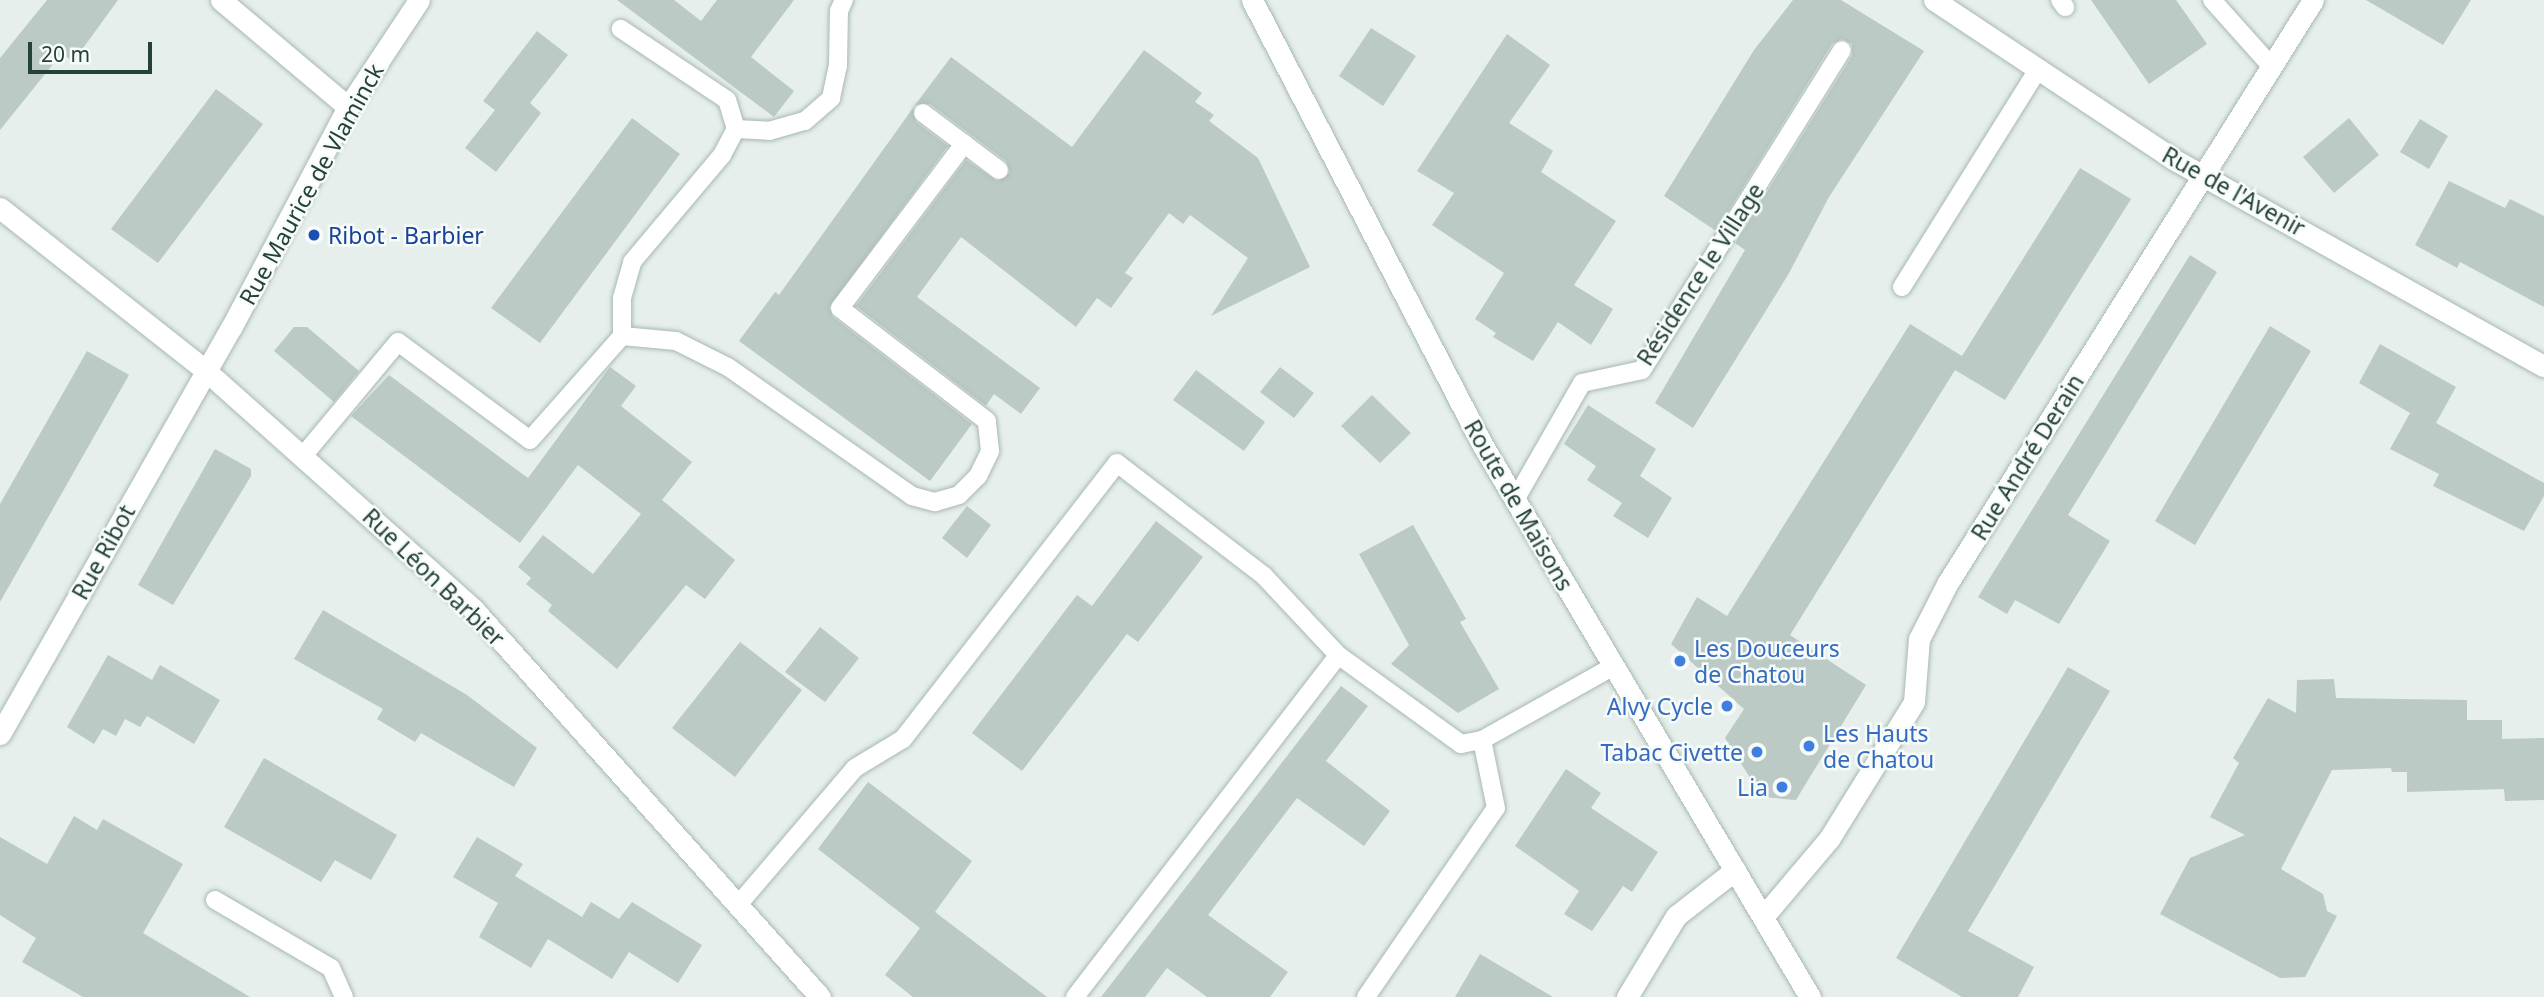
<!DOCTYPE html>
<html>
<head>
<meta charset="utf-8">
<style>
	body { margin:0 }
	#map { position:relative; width:2544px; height:997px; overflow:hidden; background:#e6efeb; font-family:"Noto Sans",sans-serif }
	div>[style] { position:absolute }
	.building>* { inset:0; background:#bbcac4 }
	.roads { filter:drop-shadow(0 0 2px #a8b8b2) drop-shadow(0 0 2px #a8b8b2) }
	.lane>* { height:18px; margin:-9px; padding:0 9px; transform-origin:9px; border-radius:9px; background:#fff }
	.street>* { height:21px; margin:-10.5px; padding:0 10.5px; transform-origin:10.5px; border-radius:10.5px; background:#fff }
	.secondary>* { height:21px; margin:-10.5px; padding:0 10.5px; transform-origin:10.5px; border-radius:10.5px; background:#fff }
	.dots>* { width:19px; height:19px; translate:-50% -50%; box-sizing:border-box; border:4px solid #f7fbf9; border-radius:50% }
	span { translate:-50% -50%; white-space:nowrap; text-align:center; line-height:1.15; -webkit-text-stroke:5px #f7fbf9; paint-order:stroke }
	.street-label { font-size:23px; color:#24423a }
	.transit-label { font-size:23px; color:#164399 }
	.left { translate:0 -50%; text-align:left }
	.shop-label { font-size:23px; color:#366cbe }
	.right { translate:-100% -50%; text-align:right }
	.scale { position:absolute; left:28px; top:42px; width:124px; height:32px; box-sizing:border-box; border:4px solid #24423a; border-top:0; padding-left:9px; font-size:21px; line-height:24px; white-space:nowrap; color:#24423a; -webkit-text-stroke:5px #f7fbf9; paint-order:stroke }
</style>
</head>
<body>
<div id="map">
	<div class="building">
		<div style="clip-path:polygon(47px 0,118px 0,73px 62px,62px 53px,0 130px,0 58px)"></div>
		<div style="clip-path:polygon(617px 0,674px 0,701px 21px,717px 0,794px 0,751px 57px,794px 91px,774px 117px)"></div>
		<div style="clip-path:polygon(1793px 0,1841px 0,1924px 51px,1829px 197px,1788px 275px,1693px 428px,1655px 403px,1745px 250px,1735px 243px,1852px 56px,1852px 44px,1842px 39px,1832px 44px,1716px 231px,1664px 196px,1754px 50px)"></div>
		<div style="clip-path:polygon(2091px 0,2176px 0,2207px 44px,2149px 84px)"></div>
		<div style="clip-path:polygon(2366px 0,2471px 0,2443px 45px)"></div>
		<div style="clip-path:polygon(1371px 28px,1416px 56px,1383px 106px,1339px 76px)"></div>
		<div style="clip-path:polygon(537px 31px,568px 55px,530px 103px,541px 113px,496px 172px,465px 148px,495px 110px,483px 101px)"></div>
		<div style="clip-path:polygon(1507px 34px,1550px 65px,1509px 123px,1553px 151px,1541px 172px,1616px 221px,1574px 285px,1613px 309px,1591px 345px,1558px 322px,1533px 361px,1493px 337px,1496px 333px,1475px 319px,1504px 273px,1432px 225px,1454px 193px,1417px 171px)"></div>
		<div style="clip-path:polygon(1144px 50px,1202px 93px,1195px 102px,1214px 115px,1209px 121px,1258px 158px,1310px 267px,1211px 316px,1248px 258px,1190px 215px,1183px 224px,1169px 213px,1125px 273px,1133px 278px,1111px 308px,1097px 298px,1076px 327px,961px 237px,917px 297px,1040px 388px,1021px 414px,994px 394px,986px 406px,856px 306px,966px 160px,997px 181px,1010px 172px,1006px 161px,930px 104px,915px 105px,951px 57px,1072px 147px)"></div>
		<div style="clip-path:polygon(216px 89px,263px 124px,158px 263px,111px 229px)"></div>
		<div style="clip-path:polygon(913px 108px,916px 122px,948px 146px,829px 307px,833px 317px,972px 424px,930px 481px,739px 341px,775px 292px,779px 295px)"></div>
		<div style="clip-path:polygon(632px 118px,680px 154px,540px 343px,491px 308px)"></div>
		<div style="clip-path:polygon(2349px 118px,2379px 155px,2334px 193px,2303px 157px)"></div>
		<div style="clip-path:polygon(2420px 119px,2448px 136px,2429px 169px,2400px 152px)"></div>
		<div style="clip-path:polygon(2080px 168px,2131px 199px,2005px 400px,1955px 370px,1790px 635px,1866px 685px,1796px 800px,1762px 797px,1725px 738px,1744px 709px,1671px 644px,1697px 597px,1727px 616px,1910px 324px,1962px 356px)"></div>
		<div style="clip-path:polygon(2449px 181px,2505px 208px,2510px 199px,2544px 216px,2544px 307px,2460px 262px,2457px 268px,2415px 245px)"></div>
		<div style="clip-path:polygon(2190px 255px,2217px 272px,2068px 515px,2110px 541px,2059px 624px,2015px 600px,2007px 614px,1978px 597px)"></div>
		<div style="clip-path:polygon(2270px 326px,2311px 351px,2195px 545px,2155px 521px)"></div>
		<div style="clip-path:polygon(294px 327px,307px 327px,359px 371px,334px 402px,274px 351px)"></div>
		<div style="clip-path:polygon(2380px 344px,2456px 387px,2436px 423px,2544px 483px,2544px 496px,2524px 531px,2433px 486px,2439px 474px,2390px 449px,2410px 413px,2359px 383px)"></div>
		<div style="clip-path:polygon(87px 351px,129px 375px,0 602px,0 504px)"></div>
		<div style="clip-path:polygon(610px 367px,636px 386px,621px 406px,692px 462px,662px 500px,735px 560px,705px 599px,686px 585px,617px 669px,548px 611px,552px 605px,526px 584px,531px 578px,518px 567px,543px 535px,593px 574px,641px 514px,578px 465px,520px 543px,351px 416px,389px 375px,528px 478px)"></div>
		<div style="clip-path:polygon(1280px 367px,1314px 393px,1294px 418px,1260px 392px)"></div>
		<div style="clip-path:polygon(1196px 370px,1265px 422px,1244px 451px,1173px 400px)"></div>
		<div style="clip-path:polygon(1372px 395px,1411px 433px,1380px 463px,1341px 426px)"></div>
		<div style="clip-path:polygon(1588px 405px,1656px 449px,1640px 476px,1672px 498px,1648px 538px,1613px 516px,1622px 503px,1587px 480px,1596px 466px,1564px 444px)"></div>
		<div style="clip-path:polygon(215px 449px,251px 469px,251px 476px,173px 605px,138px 585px)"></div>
		<div style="clip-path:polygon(967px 506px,991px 525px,967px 558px,942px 538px)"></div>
		<div style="clip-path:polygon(1156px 521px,1203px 557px,1138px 642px,1127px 634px,1022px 771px,972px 733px,1077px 595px,1092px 606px)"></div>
		<div style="clip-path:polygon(1413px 525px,1466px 619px,1460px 622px,1499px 689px,1458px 713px,1391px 664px,1409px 645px,1359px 554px)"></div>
		<div style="clip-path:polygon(323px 610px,467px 695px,537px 748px,514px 787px,421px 733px,415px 742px,377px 719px,383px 709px,294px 659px)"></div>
		<div style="clip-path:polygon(820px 627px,859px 658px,825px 702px,785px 672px)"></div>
		<div style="clip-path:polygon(740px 642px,802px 690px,735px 777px,672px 728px)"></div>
		<div style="clip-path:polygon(108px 655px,152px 680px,160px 665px,220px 700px,194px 744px,147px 716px,140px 727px,125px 719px,116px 736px,103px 729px,94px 744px,67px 727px)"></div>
		<div style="clip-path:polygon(2068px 667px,2110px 691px,1968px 931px,2034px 967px,2018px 997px,1962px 997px,1896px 958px)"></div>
		<div style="clip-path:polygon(2334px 679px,2336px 698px,2467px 700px,2467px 720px,2502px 720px,2502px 739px,2544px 738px,2544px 800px,2505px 801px,2504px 789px,2407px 792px,2407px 772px,2392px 772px,2391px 768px,2332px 770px,2281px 869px,2323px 894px,2327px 911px,2337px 916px,2305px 977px,2280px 978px,2160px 914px,2190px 858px,2245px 835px,2210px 817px,2239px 763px,2233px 758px,2268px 698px,2296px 713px,2297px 680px)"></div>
		<div style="clip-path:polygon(1341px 686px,1368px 706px,1326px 761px,1390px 811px,1364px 846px,1297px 798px,1208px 915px,1288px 972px,1270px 997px,1207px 997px,1167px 968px,1145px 997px,1101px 997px)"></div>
		<div style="clip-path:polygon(264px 758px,397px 835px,371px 880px,335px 860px,321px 882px,224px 827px)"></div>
		<div style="clip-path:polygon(1566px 769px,1601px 793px,1591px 808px,1658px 852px,1632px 892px,1623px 886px,1592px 931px,1564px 914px,1579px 891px,1515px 846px)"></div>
		<div style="clip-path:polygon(868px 782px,972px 861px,935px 912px,1047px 997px,913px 997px,885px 975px,920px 928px,818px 849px)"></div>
		<div style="clip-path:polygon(74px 816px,97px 830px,103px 819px,183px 864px,143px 933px,250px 997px,83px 997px,22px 962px,36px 938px,0 915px,0 837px,47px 864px)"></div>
		<div style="clip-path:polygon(477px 837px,523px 864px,515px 876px,582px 917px,591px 902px,619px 919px,632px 902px,702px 945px,678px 983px,629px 952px,612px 979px,548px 939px,531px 968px,479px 937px,498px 903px,453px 877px)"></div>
		<div style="clip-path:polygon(1480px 954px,1553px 997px,1455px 997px)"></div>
	</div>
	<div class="roads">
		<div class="lane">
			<div style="left:2060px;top:0;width:9px;rotate:54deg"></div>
			<div style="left:2212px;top:0;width:89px;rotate:48.2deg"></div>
			<div style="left:923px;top:113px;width:95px;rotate:36.9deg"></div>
			<div style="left:736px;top:129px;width:33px;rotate:3deg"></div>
			<div style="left:769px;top:131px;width:37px;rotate:-16deg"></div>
			<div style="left:805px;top:121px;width:35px;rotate:-41deg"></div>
			<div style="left:831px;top:98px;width:33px;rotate:-78deg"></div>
			<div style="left:838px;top:66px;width:55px;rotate:-89deg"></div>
			<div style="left:839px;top:11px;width:12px;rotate:-66deg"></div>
			<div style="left:1902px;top:287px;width:257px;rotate:-58deg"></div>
			<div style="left:622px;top:336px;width:54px;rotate:5.3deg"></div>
			<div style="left:676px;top:341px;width:58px;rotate:26.6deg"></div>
			<div style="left:728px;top:367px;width:225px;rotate:35deg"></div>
			<div style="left:912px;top:496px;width:24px;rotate:15deg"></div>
			<div style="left:935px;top:502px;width:25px;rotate:-16deg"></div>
			<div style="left:959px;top:495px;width:27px;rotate:-45deg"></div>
			<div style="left:978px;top:476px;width:28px;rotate:-64deg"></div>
			<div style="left:990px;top:451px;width:30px;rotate:-96deg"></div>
			<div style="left:987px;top:421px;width:185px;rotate:-142.5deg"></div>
			<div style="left:840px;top:308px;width:206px;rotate:-52.9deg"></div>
			<div style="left:303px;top:456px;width:148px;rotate:-50.2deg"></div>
			<div style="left:398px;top:342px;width:164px;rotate:36.6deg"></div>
			<div style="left:530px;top:440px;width:139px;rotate:-48.5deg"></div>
			<div style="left:622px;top:336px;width:38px;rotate:-90deg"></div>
			<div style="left:622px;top:298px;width:37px;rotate:-74deg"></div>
			<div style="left:632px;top:262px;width:140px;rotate:-49.9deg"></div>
			<div style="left:722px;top:155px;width:30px;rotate:-62deg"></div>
			<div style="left:736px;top:129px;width:30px;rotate:-107deg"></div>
			<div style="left:727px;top:100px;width:128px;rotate:-146.2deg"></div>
			<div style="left:1515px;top:500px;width:135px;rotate:-60.2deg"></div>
			<div style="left:1582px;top:383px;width:61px;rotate:-12.2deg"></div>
			<div style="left:1642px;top:370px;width:377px;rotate:-58deg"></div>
			<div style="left:215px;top:900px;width:134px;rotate:30.4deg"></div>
			<div style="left:331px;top:968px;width:32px;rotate:66deg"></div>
			<div style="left:738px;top:905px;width:180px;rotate:-49.5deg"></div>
			<div style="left:855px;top:768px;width:56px;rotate:-31.1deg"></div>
			<div style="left:903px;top:739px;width:349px;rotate:-52.2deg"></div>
			<div style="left:1117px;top:463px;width:185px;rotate:37.5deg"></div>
			<div style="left:1264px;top:576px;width:108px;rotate:46.9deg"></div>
			<div style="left:1338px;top:655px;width:152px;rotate:35.9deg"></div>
			<div style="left:1461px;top:744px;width:21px;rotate:-11deg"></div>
			<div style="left:1482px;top:740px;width:149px;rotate:-29.3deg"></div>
			<div style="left:1075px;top:997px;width:431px;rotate:-52.4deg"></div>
			<div style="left:1366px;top:997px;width:229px;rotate:-55.5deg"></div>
			<div style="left:1496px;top:808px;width:69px;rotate:-101.6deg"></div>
		</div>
		<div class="street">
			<div style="left:221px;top:0;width:166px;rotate:40.1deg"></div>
			<div style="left:1934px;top:0;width:287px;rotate:33.6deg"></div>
			<div style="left:2173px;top:159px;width:425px;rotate:29.2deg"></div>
			<div style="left:0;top:208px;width:261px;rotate:38.3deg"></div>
			<div style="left:205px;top:370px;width:361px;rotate:41.7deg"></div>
			<div style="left:474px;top:610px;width:519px;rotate:48.2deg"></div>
			<div style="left:0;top:734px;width:467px;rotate:-60.4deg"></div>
			<div style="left:231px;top:328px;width:250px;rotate:-62.1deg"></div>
			<div style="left:348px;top:107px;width:128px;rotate:-56.4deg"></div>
			<div style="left:1763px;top:917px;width:102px;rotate:-49.8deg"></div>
			<div style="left:1829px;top:839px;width:161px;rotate:-58.2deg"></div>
			<div style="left:1914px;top:702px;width:63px;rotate:-85.5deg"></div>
			<div style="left:1919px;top:639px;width:62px;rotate:-63deg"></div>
			<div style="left:1947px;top:584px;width:689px;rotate:-57.92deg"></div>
			<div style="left:1627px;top:997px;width:95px;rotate:-58.8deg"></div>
			<div style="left:1676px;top:916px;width:75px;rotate:-37.9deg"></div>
		</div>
		<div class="secondary">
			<div style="left:1252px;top:0;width:500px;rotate:62.62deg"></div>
			<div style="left:1482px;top:444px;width:643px;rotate:59.33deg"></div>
		</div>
	</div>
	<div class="dots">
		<div style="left:314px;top:235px;background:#1a4fb4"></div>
		<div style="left:1680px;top:661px;background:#3f7fe0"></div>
		<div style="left:1727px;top:706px;background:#3f7fe0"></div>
		<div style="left:1809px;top:746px;background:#3f7fe0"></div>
		<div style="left:1757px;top:752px;background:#3f7fe0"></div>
		<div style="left:1782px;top:787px;background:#3f7fe0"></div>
	</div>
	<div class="street-label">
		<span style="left:311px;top:184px;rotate:-61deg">Rue Maurice de Vlaminck</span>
		<span style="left:2234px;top:191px;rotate:29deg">Rue de l'Avenir</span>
		<span style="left:1700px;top:274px;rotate:-57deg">Résidence le Village</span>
		<span style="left:2027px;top:457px;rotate:-58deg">Rue André Derain</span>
		<span style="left:1519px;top:505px;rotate:60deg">Route de Maisons</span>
		<span style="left:103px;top:552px;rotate:-61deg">Rue Ribot</span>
		<span style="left:434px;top:577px;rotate:44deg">Rue Léon Barbier</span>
	</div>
	<div class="transit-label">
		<span class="left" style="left:328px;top:235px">Ribot - Barbier</span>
	</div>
	<div class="shop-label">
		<span class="left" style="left:1694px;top:661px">Les Douceurs<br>de Chatou</span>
		<span class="right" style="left:1713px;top:706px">Alvy Cycle</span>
		<span class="left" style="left:1823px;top:746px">Les Hauts<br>de Chatou</span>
		<span class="right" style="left:1743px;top:752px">Tabac Civette</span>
		<span class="right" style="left:1768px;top:787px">Lia</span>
	</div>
	<div class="scale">20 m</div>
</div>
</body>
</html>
